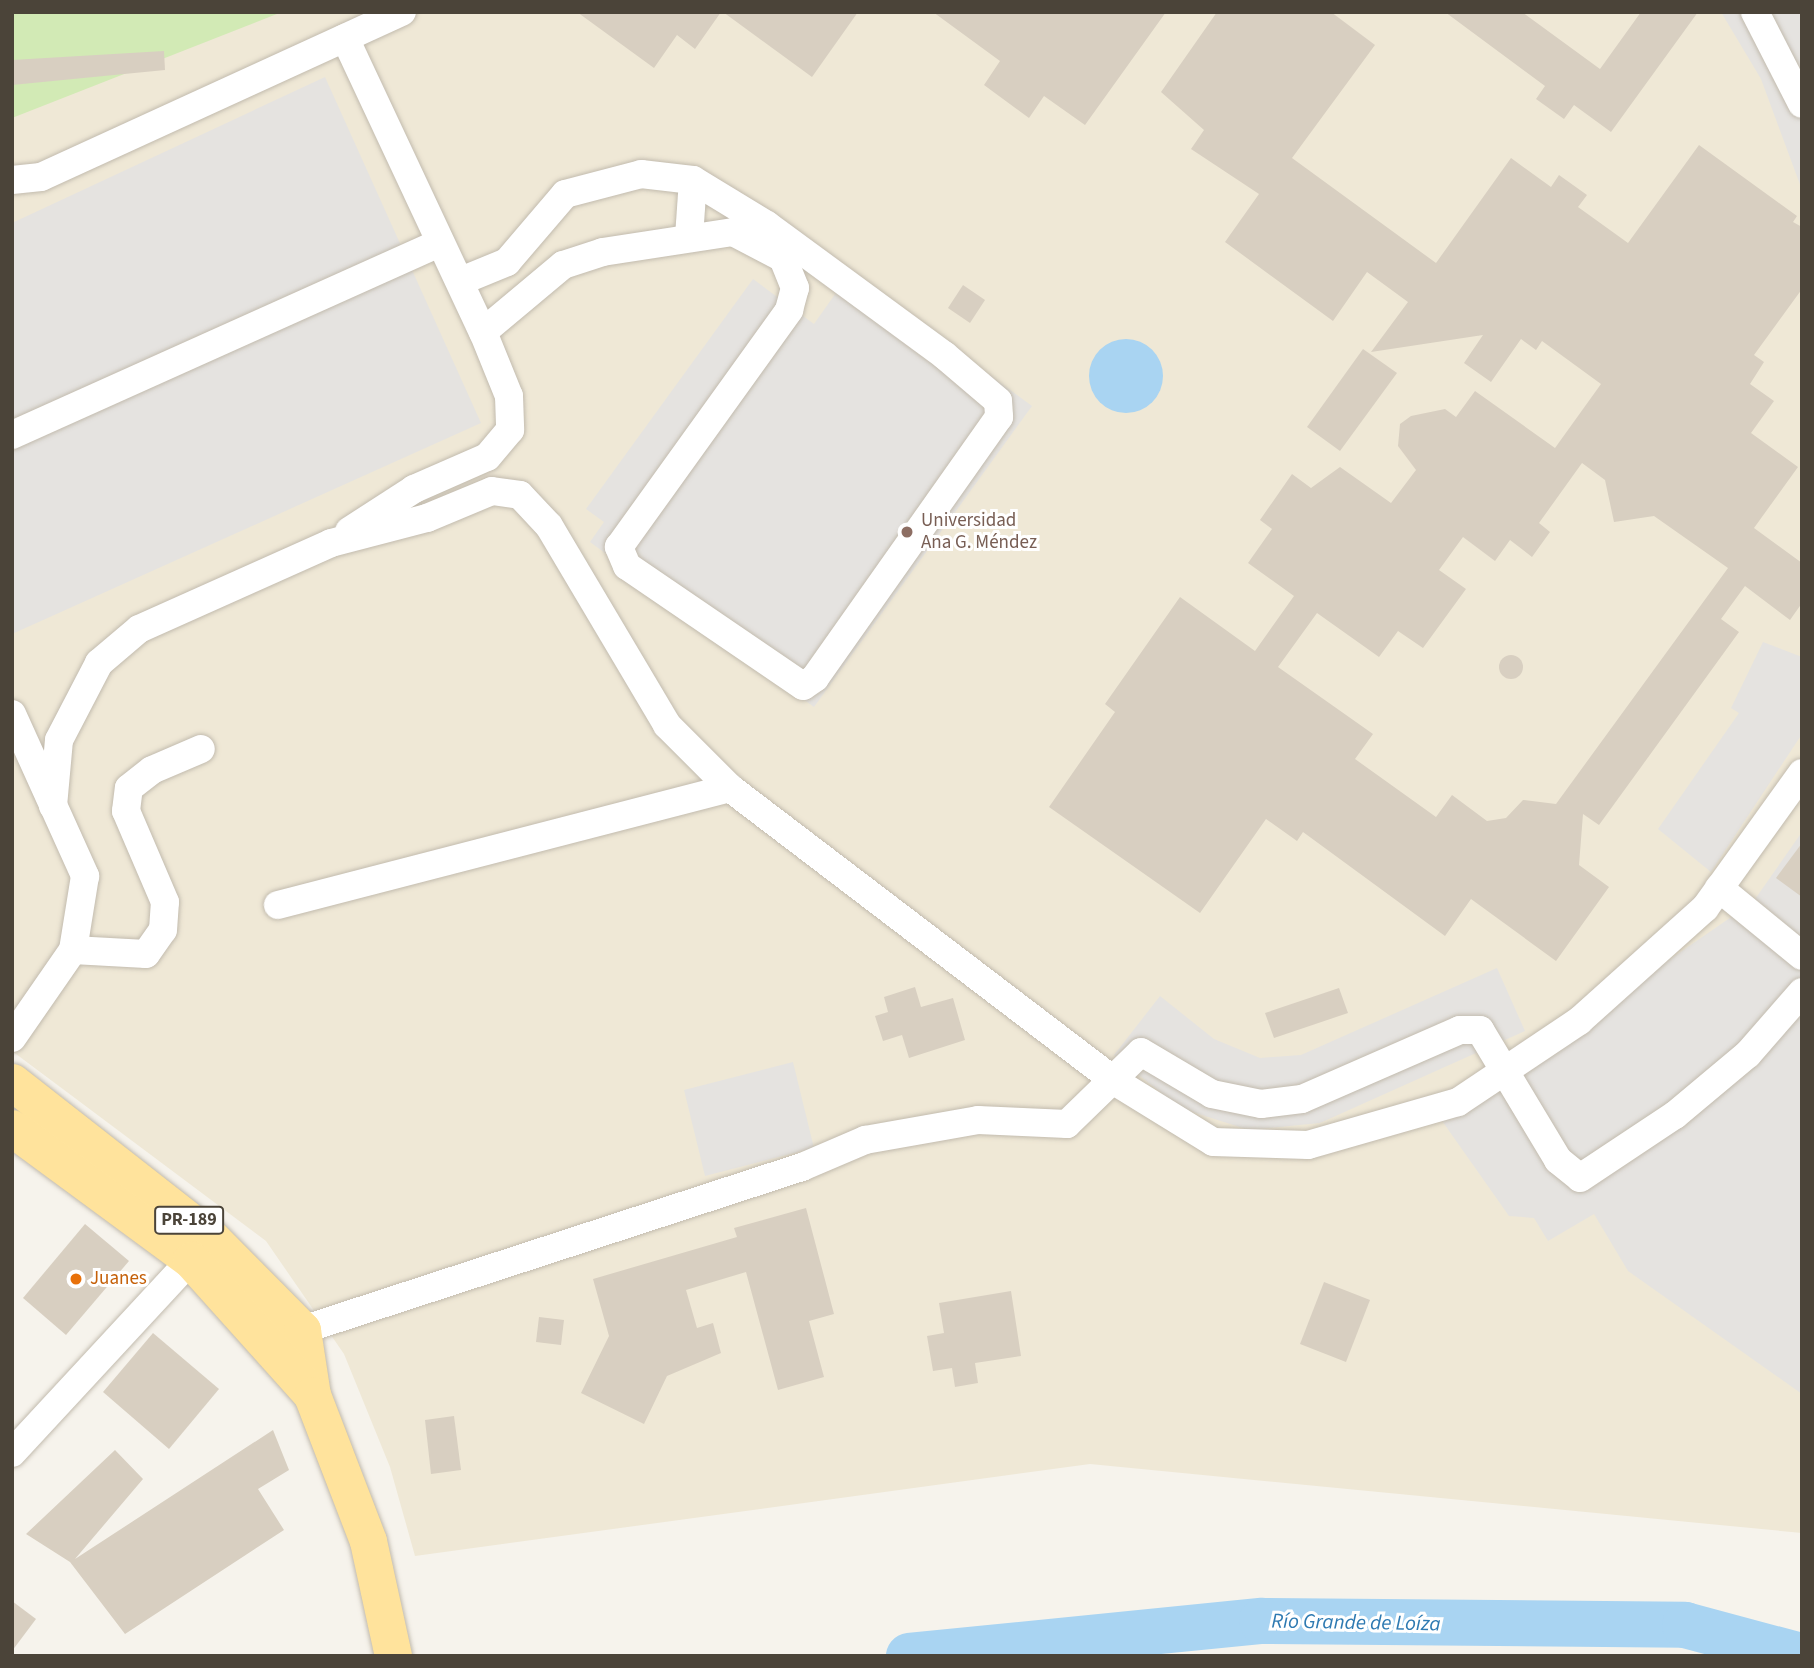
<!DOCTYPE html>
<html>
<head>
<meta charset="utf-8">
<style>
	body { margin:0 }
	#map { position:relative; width:1814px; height:1668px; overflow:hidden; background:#f6f3ec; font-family:"Source Sans 3",sans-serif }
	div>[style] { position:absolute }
	.education>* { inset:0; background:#efe8d6 }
	.green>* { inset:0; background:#d2eab5 }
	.parking>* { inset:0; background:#e5e3e0 }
	.water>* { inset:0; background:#a9d4f2 }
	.round { border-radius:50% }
	.river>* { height:46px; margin:-23px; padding:0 23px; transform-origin:23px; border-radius:23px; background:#a9d4f2 }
	.building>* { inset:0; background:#d8cfc1 }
	.roads { filter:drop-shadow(0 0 2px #c2bbae) drop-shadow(0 0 2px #c2bbae) }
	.minor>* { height:28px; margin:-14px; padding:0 14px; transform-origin:14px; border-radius:14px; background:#fff }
	.major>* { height:37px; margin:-18.5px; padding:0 18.5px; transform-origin:18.5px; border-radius:18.5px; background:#ffe39c }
	.dots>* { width:19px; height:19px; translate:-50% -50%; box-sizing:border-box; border:4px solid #fff; border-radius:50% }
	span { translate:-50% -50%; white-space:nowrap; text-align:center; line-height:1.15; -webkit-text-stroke:6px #fff; paint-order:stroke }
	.shield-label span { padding:2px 5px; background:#fff; border:2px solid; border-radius:5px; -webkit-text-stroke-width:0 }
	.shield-label { font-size:18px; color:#4b4439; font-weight:700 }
	.education-label { font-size:19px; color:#785e54 }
	.left { translate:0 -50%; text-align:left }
	.food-label { font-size:19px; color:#c56008 }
	.water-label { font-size:21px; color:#2e7ab2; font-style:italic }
	.frame { position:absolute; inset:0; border:14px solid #4b4439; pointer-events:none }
</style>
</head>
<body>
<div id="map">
	<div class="education">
		<div style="clip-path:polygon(12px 12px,1802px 12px,1802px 1533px,1090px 1464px,415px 1556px,390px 1467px,344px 1354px,266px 1241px,12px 1051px)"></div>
	</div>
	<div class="green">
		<div style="clip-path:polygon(12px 12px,282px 12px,12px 118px)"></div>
	</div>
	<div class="parking">
		<div style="clip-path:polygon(1721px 12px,1802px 12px,1802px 190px,1761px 79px)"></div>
		<div style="clip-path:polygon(325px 77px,481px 423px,12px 634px,12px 223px)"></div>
		<div style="clip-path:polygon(850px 273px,1032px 406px,814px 707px,590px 542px,604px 522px,586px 509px,753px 279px,814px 324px)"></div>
		<div style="clip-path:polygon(1763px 642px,1802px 657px,1802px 734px,1711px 872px,1658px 829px,1739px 713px,1731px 708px)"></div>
		<div style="clip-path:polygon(1802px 832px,1802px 1394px,1628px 1271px,1594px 1214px,1548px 1241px,1534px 1218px,1509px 1216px,1440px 1118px,1753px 902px)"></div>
		<div style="clip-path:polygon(1497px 968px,1525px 1031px,1320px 1123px,1249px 1130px,1180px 1108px,1114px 1055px,1160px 996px,1214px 1039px,1260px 1058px,1301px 1055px)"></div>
		<div style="clip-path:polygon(793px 1062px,814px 1148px,705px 1176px,684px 1090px)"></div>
	</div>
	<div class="water">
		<div class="round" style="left:1089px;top:339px;width:74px;height:74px"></div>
	</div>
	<div class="river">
		<div style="left:909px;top:1656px;width:355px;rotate:-5.7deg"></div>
		<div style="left:1262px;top:1621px;width:423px;rotate:0.5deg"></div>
		<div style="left:1685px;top:1625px;width:120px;rotate:15deg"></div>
	</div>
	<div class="building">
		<div style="clip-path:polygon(577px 12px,721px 12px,695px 49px,677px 35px,654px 68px)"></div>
		<div style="clip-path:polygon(723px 12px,858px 12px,812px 77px)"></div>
		<div style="clip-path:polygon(933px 12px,1166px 12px,1085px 125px,1044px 96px,1029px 118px,984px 85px,1000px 61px)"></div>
		<div style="clip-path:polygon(evenodd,1217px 12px,1331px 12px,1375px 45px,1292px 158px,1436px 263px,1511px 158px,1551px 187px,1559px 175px,1587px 195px,1578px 207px,1628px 243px,1699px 145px,1797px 216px,1793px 222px,1802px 227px,1802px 289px,1754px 355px,1764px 362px,1750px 384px,1774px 401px,1751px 433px,1798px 467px,1754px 528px,1802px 563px,1802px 603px,1790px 620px,1745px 586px,1721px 619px,1739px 632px,1599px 825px,1583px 814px,1579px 865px,1609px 887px,1556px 961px,1471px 899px,1445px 936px,1303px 832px,1297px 841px,1266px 819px,1200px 913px,1049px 807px,1115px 712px,1105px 704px,1180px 597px,1255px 651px,1294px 596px,1248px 563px,1272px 529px,1260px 520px,1292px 474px,1311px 488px,1340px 467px,1391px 503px,1416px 470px,1398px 446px,1400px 424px,1411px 416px,1445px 409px,1456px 417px,1475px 391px,1555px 448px,1601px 384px,1542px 341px,1536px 350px,1521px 339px,1491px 382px,1464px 363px,1483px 335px,1371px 352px,1408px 302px,1367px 272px,1333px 321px,1225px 242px,1259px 194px,1191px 149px,1204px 130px,1161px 92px,1217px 12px,1582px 463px,1605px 480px,1614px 522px,1654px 516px,1728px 568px,1556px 804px,1523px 800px,1506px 818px,1487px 821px,1452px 795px,1436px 817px,1355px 759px,1373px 734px,1278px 667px,1317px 613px,1379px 657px,1398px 631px,1423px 648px,1466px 589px,1439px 570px,1463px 537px,1495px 561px,1510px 540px,1532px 557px,1550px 532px,1539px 523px,1582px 463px)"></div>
		<div style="clip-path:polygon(1445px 12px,1522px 12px,1600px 69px,1641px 12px,1698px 12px,1611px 132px,1574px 105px,1564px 119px,1536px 99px,1545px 86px)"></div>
		<div style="clip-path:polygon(164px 51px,165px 70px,12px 85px,12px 60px)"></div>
		<div style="clip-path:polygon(963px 285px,985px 300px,970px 323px,948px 308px)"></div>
		<div style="clip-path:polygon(1363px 349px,1397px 373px,1340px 451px,1307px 427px)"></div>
		<div class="round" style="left:1499px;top:655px;width:24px;height:24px"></div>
		<div style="clip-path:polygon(1802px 843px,1802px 897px,1776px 878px)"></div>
		<div style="clip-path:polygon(915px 987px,921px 1007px,953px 998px,965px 1040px,909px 1058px,902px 1035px,883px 1041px,875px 1016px,888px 1012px,884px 997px)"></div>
		<div style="clip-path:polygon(1339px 988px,1348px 1013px,1274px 1038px,1265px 1013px)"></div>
		<div style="clip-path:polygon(806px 1208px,834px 1314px,809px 1321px,824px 1377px,778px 1390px,746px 1272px,686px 1290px,697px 1328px,713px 1323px,721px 1353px,667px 1376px,644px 1424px,581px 1393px,609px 1336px,593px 1279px,737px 1237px,734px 1228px)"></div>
		<div style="clip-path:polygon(85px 1224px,129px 1261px,66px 1335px,23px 1298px)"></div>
		<div style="clip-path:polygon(1324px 1282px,1370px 1300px,1346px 1362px,1300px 1344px)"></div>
		<div style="clip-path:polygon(1011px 1291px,1021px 1356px,975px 1363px,978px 1383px,955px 1387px,952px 1368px,933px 1371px,927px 1336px,944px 1333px,939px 1303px)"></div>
		<div style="clip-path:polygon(539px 1317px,564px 1320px,561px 1345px,536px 1342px)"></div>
		<div style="clip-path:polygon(153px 1333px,219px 1389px,169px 1449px,103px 1392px)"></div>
		<div style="clip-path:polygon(454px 1416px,461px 1470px,431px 1474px,425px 1420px)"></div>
		<div style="clip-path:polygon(273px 1430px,289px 1470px,258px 1489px,284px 1530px,125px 1634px,70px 1562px,26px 1534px,115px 1450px,143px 1479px,75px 1559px)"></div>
		<div style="clip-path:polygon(12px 1601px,36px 1619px,12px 1651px)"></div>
	</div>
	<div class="roads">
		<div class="minor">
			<div style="left:1755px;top:12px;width:103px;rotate:62.9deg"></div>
			<div style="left:345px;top:38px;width:325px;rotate:64.9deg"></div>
			<div style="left:483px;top:332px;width:69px;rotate:67.9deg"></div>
			<div style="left:509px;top:396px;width:34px;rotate:88deg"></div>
			<div style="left:510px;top:430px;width:35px;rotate:130deg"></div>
			<div style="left:487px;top:457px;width:80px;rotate:156.3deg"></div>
			<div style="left:414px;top:489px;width:77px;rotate:147.1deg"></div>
			<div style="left:12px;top:180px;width:29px;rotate:-6deg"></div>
			<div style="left:41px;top:177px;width:397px;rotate:-24.6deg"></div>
			<div style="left:689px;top:237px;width:57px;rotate:-86deg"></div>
			<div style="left:461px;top:281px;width:50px;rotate:-22.4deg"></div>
			<div style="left:507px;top:262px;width:89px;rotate:-49.5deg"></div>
			<div style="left:565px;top:194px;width:79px;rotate:-14.7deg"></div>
			<div style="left:641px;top:174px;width:52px;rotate:6.6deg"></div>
			<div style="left:693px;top:180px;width:87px;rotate:31.3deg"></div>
			<div style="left:767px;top:225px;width:220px;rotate:36.3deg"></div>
			<div style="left:944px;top:355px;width:71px;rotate:40.4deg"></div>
			<div style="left:998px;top:401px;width:16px;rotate:86deg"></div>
			<div style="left:999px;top:417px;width:319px;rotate:125.2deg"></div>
			<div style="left:815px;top:678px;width:14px;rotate:146deg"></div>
			<div style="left:803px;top:686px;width:213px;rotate:-145.7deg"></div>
			<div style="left:627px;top:566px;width:21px;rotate:-113deg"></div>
			<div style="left:619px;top:547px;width:292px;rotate:-54.3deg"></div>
			<div style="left:789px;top:310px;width:23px;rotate:-75deg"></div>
			<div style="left:795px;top:288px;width:32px;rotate:-112deg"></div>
			<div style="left:783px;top:258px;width:56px;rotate:-152.5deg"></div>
			<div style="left:733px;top:232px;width:132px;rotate:171.3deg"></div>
			<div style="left:603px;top:252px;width:42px;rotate:162deg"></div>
			<div style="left:563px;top:265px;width:104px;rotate:140.1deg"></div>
			<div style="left:12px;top:435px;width:468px;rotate:-24.2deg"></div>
			<div style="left:12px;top:714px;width:178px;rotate:65.7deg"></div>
			<div style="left:85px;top:876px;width:75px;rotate:99.2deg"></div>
			<div style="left:73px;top:950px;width:107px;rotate:124.7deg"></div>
			<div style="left:53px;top:806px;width:66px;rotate:-84.8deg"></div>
			<div style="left:59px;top:740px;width:87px;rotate:-62.5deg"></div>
			<div style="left:99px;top:663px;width:52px;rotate:-40.4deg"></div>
			<div style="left:139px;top:629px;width:210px;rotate:-24.1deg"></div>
			<div style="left:331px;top:543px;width:99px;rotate:-14.6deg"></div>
			<div style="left:427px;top:518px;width:70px;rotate:-22.6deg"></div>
			<div style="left:492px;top:491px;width:28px;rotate:8deg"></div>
			<div style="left:520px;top:495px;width:42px;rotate:46.9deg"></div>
			<div style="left:549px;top:526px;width:231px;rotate:59.3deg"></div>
			<div style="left:667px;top:725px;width:89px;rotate:45deg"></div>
			<div style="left:1719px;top:888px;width:107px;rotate:39.3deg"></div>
			<div style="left:278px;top:905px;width:467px;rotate:-14.5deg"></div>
			<div style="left:730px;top:788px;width:485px;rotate:37.3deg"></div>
			<div style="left:1116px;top:1082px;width:114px;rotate:31.7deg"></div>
			<div style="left:1213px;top:1142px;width:95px;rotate:1.8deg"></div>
			<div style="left:1308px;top:1145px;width:156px;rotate:-16deg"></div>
			<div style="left:1458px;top:1102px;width:146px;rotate:-33.8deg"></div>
			<div style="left:1579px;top:1021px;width:169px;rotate:-41.9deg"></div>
			<div style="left:1705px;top:908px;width:166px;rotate:-54.3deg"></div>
			<div style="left:73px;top:950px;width:73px;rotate:3.1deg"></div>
			<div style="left:146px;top:954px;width:29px;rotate:-55deg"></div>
			<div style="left:163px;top:930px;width:28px;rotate:-86deg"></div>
			<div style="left:165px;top:902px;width:99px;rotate:-113.2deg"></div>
			<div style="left:126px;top:811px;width:23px;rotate:-83deg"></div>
			<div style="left:129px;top:788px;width:29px;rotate:-38deg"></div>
			<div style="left:152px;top:770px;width:53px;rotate:-23.2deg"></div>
			<div style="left:302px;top:1330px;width:526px;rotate:-18.06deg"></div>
			<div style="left:802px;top:1167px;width:69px;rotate:-23.2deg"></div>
			<div style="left:865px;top:1140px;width:115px;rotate:-10deg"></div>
			<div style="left:978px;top:1120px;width:89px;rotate:2.6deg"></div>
			<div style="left:1067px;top:1124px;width:103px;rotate:-44.2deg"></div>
			<div style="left:1141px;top:1052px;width:82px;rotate:30.6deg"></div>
			<div style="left:1212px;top:1094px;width:50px;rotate:11.5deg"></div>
			<div style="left:1261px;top:1104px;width:41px;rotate:-7deg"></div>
			<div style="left:1302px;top:1099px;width:172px;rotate:-23.6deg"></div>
			<div style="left:1460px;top:1030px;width:20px"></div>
			<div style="left:1480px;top:1030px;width:152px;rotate:59deg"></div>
			<div style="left:1558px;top:1160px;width:28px;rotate:39deg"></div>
			<div style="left:1580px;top:1178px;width:114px;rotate:-33.6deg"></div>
			<div style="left:1675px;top:1115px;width:95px;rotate:-39.9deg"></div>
			<div style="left:1748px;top:1054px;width:82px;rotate:-48.9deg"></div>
			<div style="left:12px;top:1453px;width:263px;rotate:-47.2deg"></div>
		</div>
		<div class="major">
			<div style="left:12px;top:1082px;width:251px;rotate:38.1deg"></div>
			<div style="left:210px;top:1237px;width:131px;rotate:45.3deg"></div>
			<div style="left:302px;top:1330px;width:66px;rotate:81.3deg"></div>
			<div style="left:12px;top:1128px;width:222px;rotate:36.4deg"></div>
			<div style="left:191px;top:1260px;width:181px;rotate:48.1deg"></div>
			<div style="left:312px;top:1395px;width:156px;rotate:69deg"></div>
			<div style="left:368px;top:1541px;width:118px;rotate:77.7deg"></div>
		</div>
	</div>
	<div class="dots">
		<div style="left:907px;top:532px;background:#8d6e63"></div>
		<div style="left:76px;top:1279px;background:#e8710a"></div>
	</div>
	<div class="shield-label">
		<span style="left:189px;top:1220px">PR-189</span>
	</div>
	<div class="education-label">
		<span class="left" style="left:921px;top:532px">Universidad<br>Ana G. Méndez</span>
	</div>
	<div class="food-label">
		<span class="left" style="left:90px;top:1279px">Juanes</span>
	</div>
	<div class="water-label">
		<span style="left:1356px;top:1622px;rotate:1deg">Río Grande de Loíza</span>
	</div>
	<div class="frame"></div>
</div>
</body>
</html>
